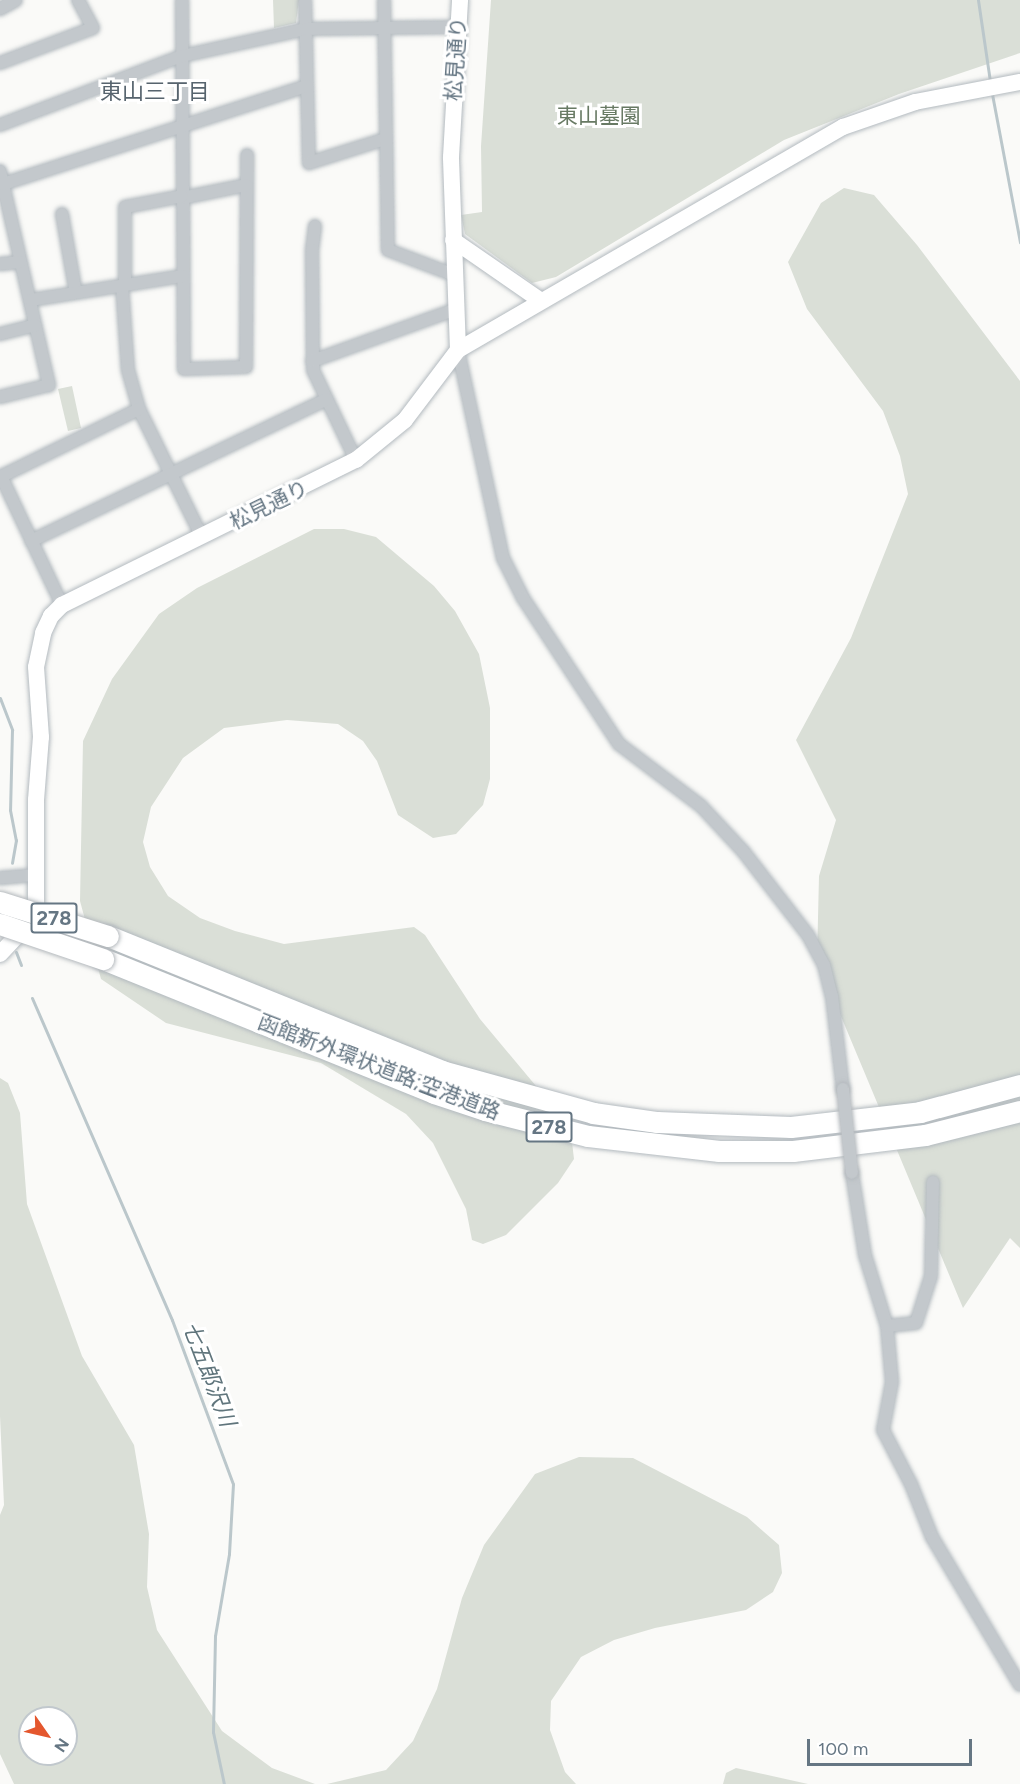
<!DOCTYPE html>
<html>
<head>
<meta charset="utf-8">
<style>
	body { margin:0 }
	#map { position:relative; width:1020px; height:1784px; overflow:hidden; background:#fafaf8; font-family:Figtree,"Noto Sans JP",sans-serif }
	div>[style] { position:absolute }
	.green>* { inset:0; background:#dadfd7 }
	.stream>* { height:3px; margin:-1.5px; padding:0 1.5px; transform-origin:1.5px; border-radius:1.5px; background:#bbc7cb }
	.roads { filter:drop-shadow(0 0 2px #b3babf) drop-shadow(0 0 2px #b3babf) }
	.street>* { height:12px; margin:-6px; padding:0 6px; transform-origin:6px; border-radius:6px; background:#c3c8cc }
	.secondary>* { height:16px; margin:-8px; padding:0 8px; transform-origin:8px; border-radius:8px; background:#fff }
	.highway>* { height:21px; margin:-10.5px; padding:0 10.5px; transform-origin:10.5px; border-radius:10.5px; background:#fff }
	.bridges { filter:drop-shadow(0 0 2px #b4b9bd) drop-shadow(0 0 2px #b4b9bd) }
	.street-bridge>* { height:12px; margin:-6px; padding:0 6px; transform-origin:6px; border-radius:6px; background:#c3c8cc }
	.highway-bridge>* { height:21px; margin:-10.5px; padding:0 10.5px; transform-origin:10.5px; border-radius:10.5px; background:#fff }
	span { translate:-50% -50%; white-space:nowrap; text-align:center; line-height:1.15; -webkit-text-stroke:6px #fff; paint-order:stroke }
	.shield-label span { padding:2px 4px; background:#fff; border:2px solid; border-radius:4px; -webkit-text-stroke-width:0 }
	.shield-label { font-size:20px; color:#657683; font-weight:700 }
	.street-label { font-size:21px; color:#657683 }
	.park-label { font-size:21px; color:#687a64 }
	.neighbourhood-label { font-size:22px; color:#57646e }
	.water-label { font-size:22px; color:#60757c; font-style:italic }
	.north { position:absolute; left:18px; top:1706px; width:60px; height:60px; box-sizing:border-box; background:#fff; border:2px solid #c1c8cd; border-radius:50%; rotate:124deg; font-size:16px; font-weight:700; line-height:24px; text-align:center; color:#657683 }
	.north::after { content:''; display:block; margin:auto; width:21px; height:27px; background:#e4572e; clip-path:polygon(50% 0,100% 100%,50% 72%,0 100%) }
	.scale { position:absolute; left:807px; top:1739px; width:165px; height:27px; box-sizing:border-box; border:3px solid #657683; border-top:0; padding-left:8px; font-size:18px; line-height:21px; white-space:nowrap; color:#657683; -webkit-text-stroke:4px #fff; paint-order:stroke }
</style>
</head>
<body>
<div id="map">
	<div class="green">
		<div style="clip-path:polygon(273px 0,299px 0,296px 23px,274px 28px)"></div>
		<div style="clip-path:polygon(491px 0,1020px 0,1020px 53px,899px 94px,784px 140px,556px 277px,532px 283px,465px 234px,461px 215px,482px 212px,481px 146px)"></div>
		<div style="clip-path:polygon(844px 188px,874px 195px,917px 245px,1020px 381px,1020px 1248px,1010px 1238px,963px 1308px,817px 959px,819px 876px,836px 820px,796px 740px,851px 638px,908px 494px,900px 456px,883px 411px,807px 309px,788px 262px,821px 203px)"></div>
		<div style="clip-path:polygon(72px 386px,81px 428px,68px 431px,58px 389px)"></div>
		<div style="clip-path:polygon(314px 529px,344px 529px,376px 537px,434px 586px,455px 611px,479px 654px,490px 708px,490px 779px,483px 805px,456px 834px,433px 838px,398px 815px,377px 761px,363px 741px,338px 724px,287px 720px,224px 728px,183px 758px,151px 807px,143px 842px,150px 867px,168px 896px,200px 918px,235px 931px,284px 944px,414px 927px,425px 935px,480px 1019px,551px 1104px,571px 1134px,574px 1159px,558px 1183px,506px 1235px,483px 1244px,472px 1240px,466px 1209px,433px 1143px,406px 1114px,321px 1063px,166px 1023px,101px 979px,80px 901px,83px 741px,112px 679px,159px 614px,197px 588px)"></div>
		<div style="clip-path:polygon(evenodd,0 1078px,8px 1083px,20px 1113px,27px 1204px,82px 1356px,134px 1445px,149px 1534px,147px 1587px,157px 1630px,222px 1731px,272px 1768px,315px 1784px,14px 1784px,0 1754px,0 1515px,4px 1505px,0 1416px,0 1078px,30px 1718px,66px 1718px,66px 1754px,30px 1754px,30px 1718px)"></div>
		<div style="clip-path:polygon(579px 1457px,633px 1458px,747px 1517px,779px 1545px,782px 1573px,773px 1592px,746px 1610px,655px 1628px,614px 1640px,581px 1657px,551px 1701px,550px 1730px,565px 1772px,576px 1784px,327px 1784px,386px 1770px,413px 1741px,437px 1689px,462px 1598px,484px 1545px,535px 1474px)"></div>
		<div style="clip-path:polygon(736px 1768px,808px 1784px,723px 1784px,726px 1773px)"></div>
	</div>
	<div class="stream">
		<div style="left:978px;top:0;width:82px;rotate:81.6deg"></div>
		<div style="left:992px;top:94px;width:151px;rotate:79.3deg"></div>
		<div style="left:0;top:698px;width:34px;rotate:69deg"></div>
		<div style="left:12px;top:730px;width:80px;rotate:91.4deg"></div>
		<div style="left:10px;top:810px;width:31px;rotate:79deg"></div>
		<div style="left:16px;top:840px;width:23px;rotate:100deg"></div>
		<div style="left:16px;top:952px;width:14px;rotate:69deg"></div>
		<div style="left:32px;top:998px;width:351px;rotate:66.5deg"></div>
		<div style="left:172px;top:1320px;width:175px;rotate:69.6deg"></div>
		<div style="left:233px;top:1484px;width:70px;rotate:93.3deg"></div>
		<div style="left:229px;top:1554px;width:83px;rotate:99.7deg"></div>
		<div style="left:215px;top:1636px;width:96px;rotate:91.2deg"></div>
		<div style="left:213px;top:1732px;width:53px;rotate:78.1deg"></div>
	</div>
	<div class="roads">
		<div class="street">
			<div style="left:182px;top:0;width:369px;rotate:89.7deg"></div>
			<div style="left:184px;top:369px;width:62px;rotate:-1.8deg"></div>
			<div style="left:246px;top:367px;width:212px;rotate:-89.7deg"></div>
			<div style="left:305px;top:0;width:163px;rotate:88.6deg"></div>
			<div style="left:309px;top:163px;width:80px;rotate:-17.5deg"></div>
			<div style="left:384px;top:0;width:250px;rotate:89.1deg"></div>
			<div style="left:388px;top:250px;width:71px;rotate:20.7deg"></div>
			<div style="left:0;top:9px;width:18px;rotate:-29deg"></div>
			<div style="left:0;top:63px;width:99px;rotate:-20.6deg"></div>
			<div style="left:93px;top:28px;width:32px;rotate:-118deg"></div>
			<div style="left:0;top:125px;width:195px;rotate:-20.8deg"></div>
			<div style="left:182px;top:56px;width:127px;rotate:-12.3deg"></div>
			<div style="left:306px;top:29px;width:152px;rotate:-0.8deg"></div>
			<div style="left:0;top:171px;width:220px;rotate:77.1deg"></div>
			<div style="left:49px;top:385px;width:50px;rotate:166.2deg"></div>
			<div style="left:3px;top:184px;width:319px;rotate:-17.9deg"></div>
			<div style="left:182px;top:198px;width:65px;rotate:-11.5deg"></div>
			<div style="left:62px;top:214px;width:80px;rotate:80deg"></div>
			<div style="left:315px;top:226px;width:24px;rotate:97deg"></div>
			<div style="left:312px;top:250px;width:120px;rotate:89.5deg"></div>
			<div style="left:313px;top:370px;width:100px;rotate:64.5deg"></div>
			<div style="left:0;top:264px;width:20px;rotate:-6deg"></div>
			<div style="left:122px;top:285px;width:85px;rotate:86deg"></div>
			<div style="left:128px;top:370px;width:41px;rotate:74.2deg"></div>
			<div style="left:139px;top:409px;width:143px;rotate:63.8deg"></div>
			<div style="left:125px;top:285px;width:78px;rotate:-90deg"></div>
			<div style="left:125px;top:207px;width:58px;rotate:-10.9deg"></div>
			<div style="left:31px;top:300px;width:154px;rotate:-9deg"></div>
			<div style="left:0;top:334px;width:36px;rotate:-14deg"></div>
			<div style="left:458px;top:350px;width:213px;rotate:77.8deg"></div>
			<div style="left:503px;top:558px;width:45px;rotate:63.4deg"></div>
			<div style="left:523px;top:598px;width:175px;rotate:56.7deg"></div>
			<div style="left:619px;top:744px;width:103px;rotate:37.1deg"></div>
			<div style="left:701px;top:806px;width:62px;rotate:47deg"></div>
			<div style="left:743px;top:851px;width:106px;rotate:52.3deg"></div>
			<div style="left:808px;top:935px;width:34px;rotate:62deg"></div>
			<div style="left:824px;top:965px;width:32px;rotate:76deg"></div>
			<div style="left:832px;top:996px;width:94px;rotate:83.3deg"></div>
			<div style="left:312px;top:361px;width:151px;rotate:-19.8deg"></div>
			<div style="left:1px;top:476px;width:143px;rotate:64.7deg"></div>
			<div style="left:0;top:477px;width:155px;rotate:-26.1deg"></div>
			<div style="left:31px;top:541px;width:328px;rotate:-25.6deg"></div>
			<div style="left:0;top:878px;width:36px;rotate:-5deg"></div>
			<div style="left:852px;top:1173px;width:83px;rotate:81deg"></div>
			<div style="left:865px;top:1255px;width:74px;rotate:72.8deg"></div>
			<div style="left:887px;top:1326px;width:56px;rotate:84.9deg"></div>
			<div style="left:892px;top:1382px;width:49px;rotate:100.6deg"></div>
			<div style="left:883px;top:1430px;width:61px;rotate:62.6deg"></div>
			<div style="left:911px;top:1484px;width:57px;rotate:68.4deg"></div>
			<div style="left:932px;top:1537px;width:172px;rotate:59.3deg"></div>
			<div style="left:887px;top:1326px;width:29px;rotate:-6deg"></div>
			<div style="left:916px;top:1323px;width:49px;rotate:-72.3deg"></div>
			<div style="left:931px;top:1276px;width:94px;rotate:-88.8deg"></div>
		</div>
		<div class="secondary">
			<div style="left:453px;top:240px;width:107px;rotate:34.7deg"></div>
			<div style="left:458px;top:350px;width:445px;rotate:-30.1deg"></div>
			<div style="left:843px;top:127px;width:76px;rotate:-19.1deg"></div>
			<div style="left:915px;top:102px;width:107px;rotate:-10.8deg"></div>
			<div style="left:0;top:954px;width:38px;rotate:-47deg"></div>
			<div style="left:26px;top:926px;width:26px;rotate:-67deg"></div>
			<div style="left:36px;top:902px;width:102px;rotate:-90deg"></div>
			<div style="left:36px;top:800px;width:63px;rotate:-85.5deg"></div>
			<div style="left:41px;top:737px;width:70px;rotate:-94.1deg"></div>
			<div style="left:36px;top:667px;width:35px;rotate:-78deg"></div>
			<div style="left:43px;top:633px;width:19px;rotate:-65deg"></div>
			<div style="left:51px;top:616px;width:16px;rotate:-45deg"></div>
			<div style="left:62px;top:605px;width:328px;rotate:-26.3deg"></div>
			<div style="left:356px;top:460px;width:63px;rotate:-39.2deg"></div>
			<div style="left:405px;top:420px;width:88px;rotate:-52.9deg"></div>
			<div style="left:458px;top:350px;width:193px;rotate:-92.1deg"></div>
			<div style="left:451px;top:157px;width:157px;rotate:-86.7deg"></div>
		</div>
		<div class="highway">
			<div style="left:108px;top:936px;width:360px;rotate:22deg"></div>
			<div style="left:442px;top:1071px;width:157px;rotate:15.5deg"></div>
			<div style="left:593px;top:1113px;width:65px;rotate:8deg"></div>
			<div style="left:657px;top:1122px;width:134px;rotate:2.1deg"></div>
			<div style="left:791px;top:1127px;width:130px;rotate:-6.6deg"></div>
			<div style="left:920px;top:1112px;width:104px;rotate:-15.1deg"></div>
			<div style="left:103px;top:959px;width:357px;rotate:22deg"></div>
			<div style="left:434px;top:1093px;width:54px;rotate:18.4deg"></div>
			<div style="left:485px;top:1110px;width:106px;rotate:14.2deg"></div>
			<div style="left:588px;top:1136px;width:132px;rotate:6.5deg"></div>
			<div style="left:719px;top:1151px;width:74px"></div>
			<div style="left:793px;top:1151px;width:133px;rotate:-6.9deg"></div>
			<div style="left:925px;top:1135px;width:98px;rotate:-14.2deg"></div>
		</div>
	</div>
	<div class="bridges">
		<div class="street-bridge">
			<div style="left:843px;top:1089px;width:84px;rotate:83.9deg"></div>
		</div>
		<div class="highway-bridge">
			<div style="left:0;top:902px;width:113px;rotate:17.5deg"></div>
			<div style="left:0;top:924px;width:109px;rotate:18.8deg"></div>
		</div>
	</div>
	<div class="shield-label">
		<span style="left:54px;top:918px">278</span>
		<span style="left:549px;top:1127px">278</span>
	</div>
	<div class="street-label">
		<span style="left:456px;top:59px;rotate:-86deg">松見通り</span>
		<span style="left:269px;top:505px;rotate:-26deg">松見通り</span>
		<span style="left:379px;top:1067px;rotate:21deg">函館新外環状道路;空港道路</span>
	</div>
	<div class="park-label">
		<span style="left:599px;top:116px">東山墓園</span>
	</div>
	<div class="neighbourhood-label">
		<span style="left:155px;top:92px">東山三丁目</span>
	</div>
	<div class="water-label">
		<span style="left:209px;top:1374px;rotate:69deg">七五郎沢川</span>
	</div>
	<div class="north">N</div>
	<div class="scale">100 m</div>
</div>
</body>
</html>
